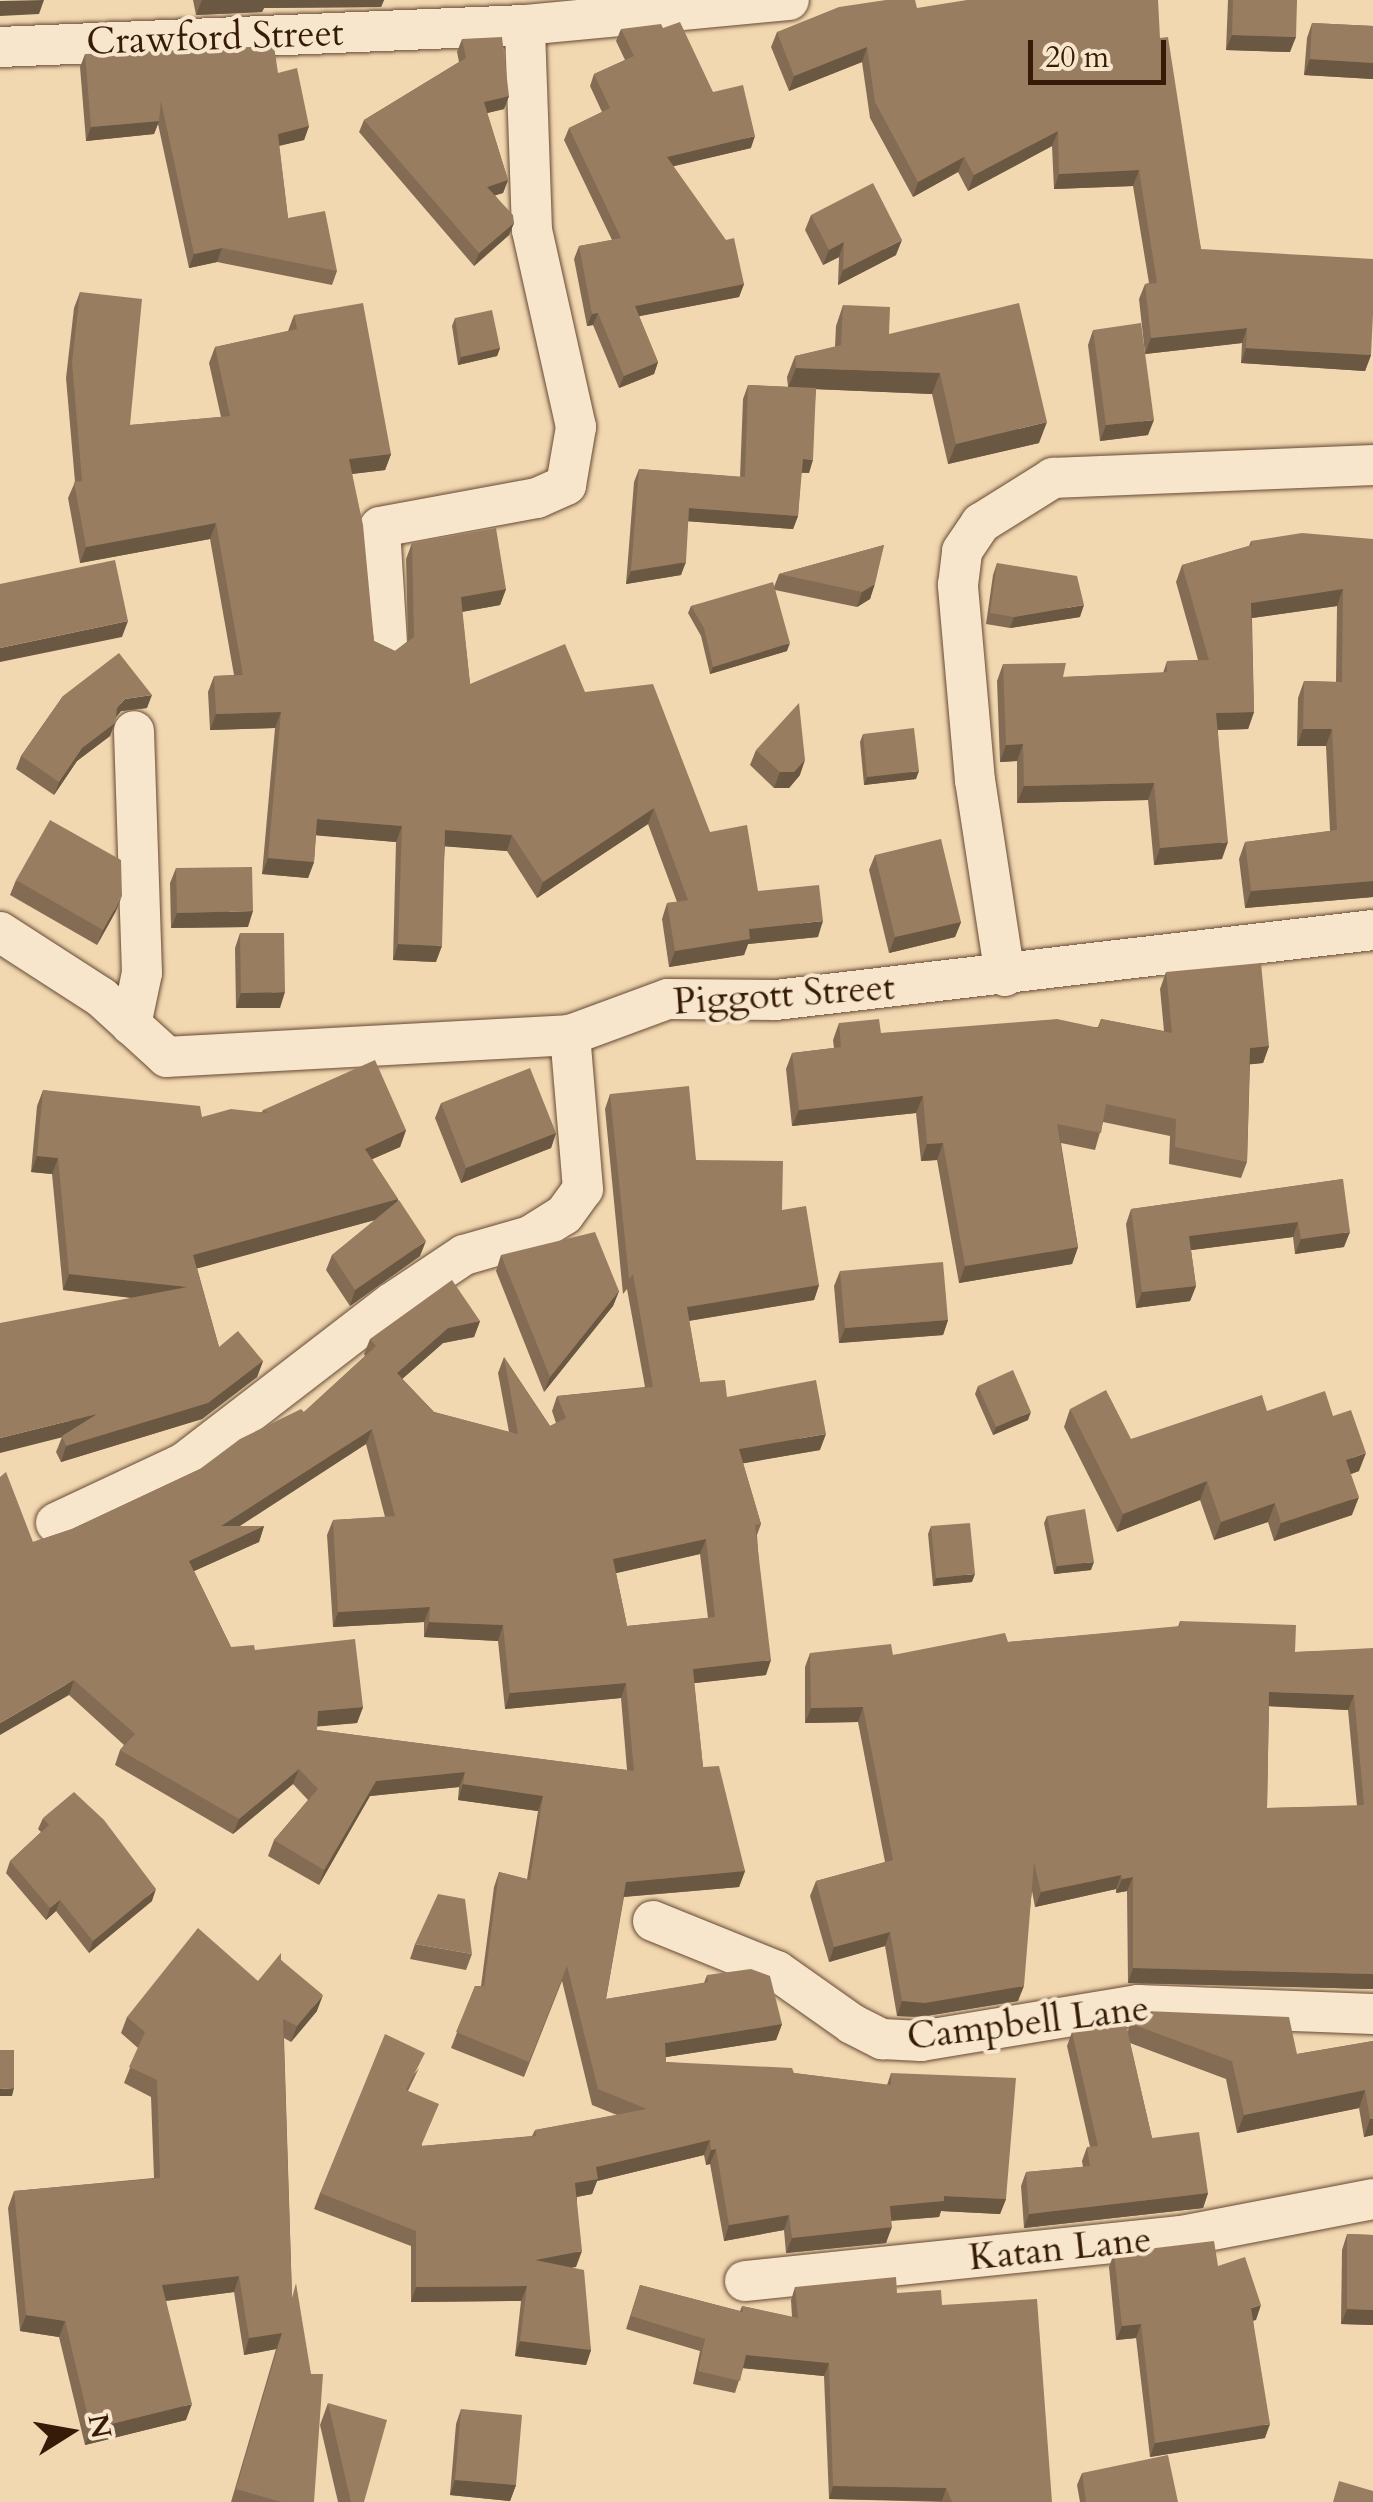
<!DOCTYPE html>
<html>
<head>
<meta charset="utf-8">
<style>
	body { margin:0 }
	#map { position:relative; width:1373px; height:2502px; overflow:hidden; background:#f2d8b1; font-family:Cardo,serif }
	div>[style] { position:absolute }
	.roads { filter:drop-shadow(0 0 2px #664a33) drop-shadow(0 0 2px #664a33) }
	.minor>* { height:40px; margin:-20px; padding:0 20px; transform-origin:20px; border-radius:20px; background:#f7e6cc }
	.wall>* { inset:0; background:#836c53 }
	.shaded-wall>* { inset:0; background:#6a5843 }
	.building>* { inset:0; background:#987d60 }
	span { translate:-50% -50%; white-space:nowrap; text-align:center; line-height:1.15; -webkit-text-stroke:8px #f7e6cc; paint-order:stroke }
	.street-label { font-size:38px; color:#371b09 }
	.north { position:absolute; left:20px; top:2382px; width:100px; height:100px; -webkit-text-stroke:8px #f7e6cc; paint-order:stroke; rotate:79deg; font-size:28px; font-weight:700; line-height:40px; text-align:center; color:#371b09 }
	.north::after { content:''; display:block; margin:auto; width:35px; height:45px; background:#371b09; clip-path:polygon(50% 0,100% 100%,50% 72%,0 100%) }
	.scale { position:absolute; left:1028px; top:40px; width:138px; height:45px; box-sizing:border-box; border:5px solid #371b09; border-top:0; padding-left:12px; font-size:30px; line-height:35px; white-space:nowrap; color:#371b09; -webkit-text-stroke:8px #f7e6cc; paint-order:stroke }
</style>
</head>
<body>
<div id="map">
	<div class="roads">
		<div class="minor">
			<div style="left:0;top:47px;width:525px;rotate:-2.4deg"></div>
			<div style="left:525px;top:25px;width:265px;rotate:-5.4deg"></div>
			<div style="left:387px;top:643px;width:116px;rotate:-93.5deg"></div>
			<div style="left:380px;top:527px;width:160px;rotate:-10.5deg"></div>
			<div style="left:537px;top:498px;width:32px;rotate:-24deg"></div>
			<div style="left:566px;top:485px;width:59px;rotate:-80.2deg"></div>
			<div style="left:576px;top:427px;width:202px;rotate:-102.6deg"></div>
			<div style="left:532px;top:230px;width:205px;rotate:-92deg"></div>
			<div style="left:0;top:932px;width:120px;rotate:32.8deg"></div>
			<div style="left:101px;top:997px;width:89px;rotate:42.3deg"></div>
			<div style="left:167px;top:1057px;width:404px;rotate:-3.1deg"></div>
			<div style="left:570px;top:1035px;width:104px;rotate:-20.2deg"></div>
			<div style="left:668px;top:999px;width:108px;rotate:0.5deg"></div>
			<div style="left:776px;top:1000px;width:601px;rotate:-6.69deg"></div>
			<div style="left:1005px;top:976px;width:197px;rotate:-98.7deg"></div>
			<div style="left:975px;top:781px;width:197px;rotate:-95deg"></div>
			<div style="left:958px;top:585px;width:34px;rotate:-83deg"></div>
			<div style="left:962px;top:551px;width:34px;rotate:-56deg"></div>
			<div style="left:981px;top:523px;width:85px;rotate:-32deg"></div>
			<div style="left:1053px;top:478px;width:320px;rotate:-2.3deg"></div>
			<div style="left:131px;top:1025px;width:53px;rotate:-78.1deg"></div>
			<div style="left:142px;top:973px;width:242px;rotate:-91.9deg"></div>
			<div style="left:56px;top:1523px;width:141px;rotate:-25.1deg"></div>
			<div style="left:184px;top:1463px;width:262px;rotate:-37.6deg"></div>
			<div style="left:392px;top:1303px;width:87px;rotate:-33.7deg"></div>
			<div style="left:464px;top:1255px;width:69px;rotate:-16.1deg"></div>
			<div style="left:530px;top:1236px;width:40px;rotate:-32deg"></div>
			<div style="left:564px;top:1215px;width:32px;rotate:-54deg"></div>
			<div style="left:583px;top:1189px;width:155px;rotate:-94.8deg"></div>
			<div style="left:653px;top:1921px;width:134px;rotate:22deg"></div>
			<div style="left:777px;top:1971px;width:92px;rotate:35.2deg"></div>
			<div style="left:852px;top:2024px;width:34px;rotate:27deg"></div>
			<div style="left:882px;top:2039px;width:39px;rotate:3deg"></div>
			<div style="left:921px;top:2041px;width:220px;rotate:-9.4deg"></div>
			<div style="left:1138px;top:2005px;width:235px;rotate:2.2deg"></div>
			<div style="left:745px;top:2281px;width:438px;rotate:-5.9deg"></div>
			<div style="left:1181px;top:2236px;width:196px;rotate:-10.9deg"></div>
		</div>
	</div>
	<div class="wall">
		<div style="clip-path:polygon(193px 0,384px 0,381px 7px,264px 8px,262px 12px,196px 15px)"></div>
		<div style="clip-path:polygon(1228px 0,1297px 0,1290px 52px,1226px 50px)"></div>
		<div style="clip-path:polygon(917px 8px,1160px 38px,1201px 249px,1371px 355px,1365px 371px,1241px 363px,1242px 343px,1145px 354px,1139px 299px,1145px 284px,1149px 283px,1133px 186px,1054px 189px,1052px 146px,968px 191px,958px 172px,913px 197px,870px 118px,862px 62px,789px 91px,771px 47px,777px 32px)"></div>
		<div style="clip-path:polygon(1312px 23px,1373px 26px,1373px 79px,1304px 75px,1307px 38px)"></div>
		<div style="clip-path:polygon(621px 29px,713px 92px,751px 148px,673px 166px,744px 284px,739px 297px,639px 316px,658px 362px,654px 374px,619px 388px,593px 325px,587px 326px,574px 259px,579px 246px,612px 240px,564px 140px,569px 128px,602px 112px,590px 86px,594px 74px,625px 60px,616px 41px)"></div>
		<div style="clip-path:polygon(462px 39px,509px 96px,504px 109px,487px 113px,508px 180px,503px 193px,495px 195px,514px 223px,509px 235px,474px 266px,359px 132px,364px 120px,459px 62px,457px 52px)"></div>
		<div style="clip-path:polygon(85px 54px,278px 73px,309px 126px,304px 140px,279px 146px,288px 218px,337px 271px,332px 285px,217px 262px,189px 268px,158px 124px,154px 134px,86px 141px,80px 67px)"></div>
		<div style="clip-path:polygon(811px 215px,896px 255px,838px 285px,839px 257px,823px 265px,805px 230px)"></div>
		<div style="clip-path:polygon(80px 292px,130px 425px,221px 417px,209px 363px,215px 347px,288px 331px,294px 315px,391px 454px,385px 470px,352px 474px,374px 641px,395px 651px,408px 641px,406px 559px,412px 543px,506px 589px,500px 605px,462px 612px,470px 684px,585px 692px,710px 832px,758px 891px,818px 937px,748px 944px,744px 955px,669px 967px,662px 919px,667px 903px,677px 902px,648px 824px,537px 898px,507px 851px,445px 846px,436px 962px,393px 960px,396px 842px,316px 835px,314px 862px,308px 878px,262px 874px,275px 728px,210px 730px,208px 692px,214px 676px,234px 675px,210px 539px,80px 563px,68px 498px,75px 482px,66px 378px,74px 308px)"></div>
		<div style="clip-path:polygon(843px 305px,889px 334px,1039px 443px,948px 464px,932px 394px,816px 389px,809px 473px,801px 473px,798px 516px,793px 529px,688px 521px,681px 575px,626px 584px,634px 482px,639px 469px,740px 477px,743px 399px,748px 385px,788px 387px,787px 377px,795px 356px,835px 347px,836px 326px)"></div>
		<div style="clip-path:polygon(455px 318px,500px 348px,497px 356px,458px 365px,452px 326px)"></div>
		<div style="clip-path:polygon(1093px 330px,1148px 435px,1100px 441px,1088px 345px)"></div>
		<div style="clip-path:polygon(1373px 539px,1373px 897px,1245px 908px,1239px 859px,1245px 842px,1330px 831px,1326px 746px,1297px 746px,1298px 698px,1304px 681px,1336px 682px,1337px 606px,1252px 618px,1254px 712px,1248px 729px,1218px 730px,1222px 859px,1154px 865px,1148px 800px,1017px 803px,1017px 761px,1000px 762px,997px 681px,1003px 664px,1063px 677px,1163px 673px,1167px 661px,1198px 660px,1176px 582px,1182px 565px,1249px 546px,1251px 541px)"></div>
		<div style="clip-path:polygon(884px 545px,870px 599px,857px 607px,775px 590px,787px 651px,710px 674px,701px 636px,688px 613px,691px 606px,774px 587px,779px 574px)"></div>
		<div style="clip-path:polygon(997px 563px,1080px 617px,1010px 628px,986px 624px,993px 575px)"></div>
		<div style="clip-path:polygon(63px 696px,147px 708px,121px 711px,116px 717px,110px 736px,77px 761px,54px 795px,16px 769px,21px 756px)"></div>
		<div style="clip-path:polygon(863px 734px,916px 779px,864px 785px,860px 742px)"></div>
		<div style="clip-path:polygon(756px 750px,800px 775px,789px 788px,774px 788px,750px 765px)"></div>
		<div style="clip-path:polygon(875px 855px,961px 922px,955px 937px,889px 953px,869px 870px)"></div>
		<div style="clip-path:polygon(176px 868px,248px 927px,171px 928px,170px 883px)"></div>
		<div style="clip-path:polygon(16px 880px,116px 911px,97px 945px,10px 895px)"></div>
		<div style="clip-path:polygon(240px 933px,280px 1008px,236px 1008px,235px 948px)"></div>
		<div style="clip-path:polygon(1166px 972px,1269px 1046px,1263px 1063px,1250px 1064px,1247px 1162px,1241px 1178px,1169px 1164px,1170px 1136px,1103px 1122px,1095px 1150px,1061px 1143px,1078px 1247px,1072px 1264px,959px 1283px,937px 1160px,921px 1161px,916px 1113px,792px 1126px,786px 1069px,792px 1053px,834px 1048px,833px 1040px,839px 1023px,881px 1033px,1098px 1027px,1101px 1019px,1164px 1031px,1160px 989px)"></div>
		<div style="clip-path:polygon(43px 1090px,202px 1117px,262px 1112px,263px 1110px,406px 1130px,400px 1147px,372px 1159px,398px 1199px,398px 1201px,420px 1256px,350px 1306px,326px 1270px,332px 1255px,375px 1220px,197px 1268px,219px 1347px,263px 1361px,257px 1377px,202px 1419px,61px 1462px,56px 1452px,62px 1437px,131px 1298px,63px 1290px,52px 1174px,31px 1172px,37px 1106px)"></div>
		<div style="clip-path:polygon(evenodd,610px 1094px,696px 1160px,782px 1210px,819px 1285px,814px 1300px,689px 1321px,700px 1382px,820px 1450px,743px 1463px,761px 1524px,757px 1535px,766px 1675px,694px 1683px,703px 1767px,745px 1871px,739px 1887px,624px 1897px,606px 1999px,704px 1983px,707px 1975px,782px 2024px,776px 2040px,666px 2057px,666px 2062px,794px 2073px,887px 2085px,891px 2073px,1006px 2199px,1000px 2214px,941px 2211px,939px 2217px,891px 2221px,886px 2243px,786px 2253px,784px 2230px,724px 2241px,710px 2164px,706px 2165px,704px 2155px,597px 2181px,592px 2194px,577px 2197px,576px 2267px,572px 2267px,591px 2350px,586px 2365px,515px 2356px,521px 2301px,411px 2302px,411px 2246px,314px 2209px,320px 2193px,419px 2068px,408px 2091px,422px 2146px,532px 2136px,535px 2130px,617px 2115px,592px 2105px,562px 1981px,524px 2077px,451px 2048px,475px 1986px,481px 1986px,494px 1887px,499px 1872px,527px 1879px,538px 1811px,458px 1800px,459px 1787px,370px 1796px,319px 1885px,268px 1856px,274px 1840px,308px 1800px,293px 1784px,233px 1834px,115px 1765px,120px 1750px,124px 1745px,69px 1695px,33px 1542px,72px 1529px,200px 1469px,304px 1412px,365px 1356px,364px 1354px,370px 1339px,480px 1321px,474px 1337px,443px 1343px,402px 1379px,434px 1412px,509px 1432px,498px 1373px,504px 1357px,550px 1426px,556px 1423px,552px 1411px,557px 1396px,645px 1387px,627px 1289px,623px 1294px,605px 1109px,610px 1094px,366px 1444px,385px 1517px,333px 1520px,327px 1535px,333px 1627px,424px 1622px,424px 1637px,498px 1641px,505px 1709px,621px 1698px,627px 1770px,317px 1730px,317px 1726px,357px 1723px,363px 1707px,255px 1650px,231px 1647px,194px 1571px,259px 1542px,264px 1526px,240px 1526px,366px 1444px,610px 1094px,700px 1554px,708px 1618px,627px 1626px,616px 1573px,700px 1554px)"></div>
		<div style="clip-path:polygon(441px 1103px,556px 1133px,551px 1148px,461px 1183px,435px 1118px)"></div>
		<div style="clip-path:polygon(1343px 1179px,1344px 1247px,1295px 1254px,1293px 1237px,1191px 1250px,1196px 1286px,1190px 1301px,1136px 1308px,1126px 1224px,1131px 1209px)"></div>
		<div style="clip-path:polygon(501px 1255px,619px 1291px,613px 1306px,544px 1392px,496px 1271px)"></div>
		<div style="clip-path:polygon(840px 1271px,948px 1320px,943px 1335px,839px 1343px,834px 1286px)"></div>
		<div style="clip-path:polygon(978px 1386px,1028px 1420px,993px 1435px,975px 1394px)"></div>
		<div style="clip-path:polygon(1070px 1409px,1131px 1439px,1267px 1411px,1333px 1416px,1359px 1471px,1351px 1474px,1352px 1515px,1274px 1541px,1268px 1522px,1214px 1540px,1200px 1500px,1117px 1532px,1064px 1427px)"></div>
		<div style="clip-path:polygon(1047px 1516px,1091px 1570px,1054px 1574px,1044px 1523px)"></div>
		<div style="clip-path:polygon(931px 1526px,972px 1582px,933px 1586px,928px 1534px)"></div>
		<div style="clip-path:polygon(evenodd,1180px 1621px,1295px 1652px,1373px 1649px,1373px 1989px,1128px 1983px,1127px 1891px,1116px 1893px,1116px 1889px,1035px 1907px,1032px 1891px,1018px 2001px,920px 2017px,897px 2016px,885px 1946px,829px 1962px,810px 1896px,816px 1881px,885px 1862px,858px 1722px,805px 1723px,805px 1667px,810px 1653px,893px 1655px,1008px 1642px,1178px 1627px,1180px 1621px,1269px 1706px,1348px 1710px,1357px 1806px,1267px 1808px,1269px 1706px)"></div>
		<div style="clip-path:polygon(43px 1818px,152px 1901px,89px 1953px,56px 1911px,46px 1920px,6px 1873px,10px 1861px,41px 1832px,38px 1829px)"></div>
		<div style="clip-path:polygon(415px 1944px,472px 1954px,466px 1970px,410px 1959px)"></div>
		<div style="clip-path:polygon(281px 1960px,317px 2011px,291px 2042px,284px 2038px,292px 2296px,314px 2502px,231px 2502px,276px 2349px,244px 2355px,234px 2292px,166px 2301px,186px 2420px,85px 2445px,59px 2337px,20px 2331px,8px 2208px,14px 2191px,154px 2178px,151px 2097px,124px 2083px,138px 2048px,121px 2033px,127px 2017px,258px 1981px)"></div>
		<div style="clip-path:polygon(1134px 2013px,1297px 2054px,1373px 2041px,1373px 2135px,1364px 2137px,1359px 2108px,1237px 2133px,1226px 2079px,1130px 2043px,1152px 2138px,1208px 2193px,1203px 2208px,1024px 2228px,1021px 2186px,1026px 2172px,1083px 2167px,1082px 2161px,1087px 2147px,1090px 2147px,1067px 2046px,1072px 2032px,1128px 2031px)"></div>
		<div style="clip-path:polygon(1347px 2234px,1373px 2235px,1373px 2325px,1341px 2324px,1342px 2250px)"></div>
		<div style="clip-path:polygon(1114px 2253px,1218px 2266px,1256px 2320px,1253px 2320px,1265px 2438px,1150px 2457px,1136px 2338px,1116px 2340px,1109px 2267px)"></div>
		<div style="clip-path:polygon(640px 2285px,740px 2311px,742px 2306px,792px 2317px,791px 2300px,795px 2287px,897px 2293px,942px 2305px,1052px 2502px,942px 2502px,829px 2499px,824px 2376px,743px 2368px,735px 2393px,693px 2384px,700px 2351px,626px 2329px)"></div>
		<div style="clip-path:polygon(328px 2403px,364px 2502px,338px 2502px,320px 2425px)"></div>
		<div style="clip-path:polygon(461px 2409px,516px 2485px,510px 2501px,450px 2495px,456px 2424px)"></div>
		<div style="clip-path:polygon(1082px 2473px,1178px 2502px,1080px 2502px,1077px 2485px)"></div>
	</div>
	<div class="shaded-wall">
		<div style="clip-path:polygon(44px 0,39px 14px,0 16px,0 1px)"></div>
		<div style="clip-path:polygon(202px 0,384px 0,381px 7px,264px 8px,262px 12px,196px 15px)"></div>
		<div style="clip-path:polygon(1232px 35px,1296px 37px,1290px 52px,1226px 50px)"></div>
		<div style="clip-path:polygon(867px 47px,862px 62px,789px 91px,794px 76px)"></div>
		<div style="clip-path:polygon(1310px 59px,1373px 63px,1373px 79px,1304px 75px)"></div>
		<div style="clip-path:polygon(509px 96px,504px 109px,479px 115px,484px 102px)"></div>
		<div style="clip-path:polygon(159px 121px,154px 134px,86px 141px,91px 127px)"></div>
		<div style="clip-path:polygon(309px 126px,304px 140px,273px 147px,278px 134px)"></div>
		<div style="clip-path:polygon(1058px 131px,1052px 146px,968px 191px,974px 175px)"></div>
		<div style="clip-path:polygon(755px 136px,751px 148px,662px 169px,667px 157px)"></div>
		<div style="clip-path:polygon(964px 157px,958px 172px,913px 197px,918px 182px)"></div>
		<div style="clip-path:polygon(1139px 170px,1133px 186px,1054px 189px,1059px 174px)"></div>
		<div style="clip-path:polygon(508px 180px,503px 193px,483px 199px,487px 187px)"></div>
		<div style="clip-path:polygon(514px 223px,509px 235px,474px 266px,479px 253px)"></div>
		<div style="clip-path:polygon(902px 240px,896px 255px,838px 285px,843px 270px)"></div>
		<div style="clip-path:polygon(844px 242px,839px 257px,823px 265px,829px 250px)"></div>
		<div style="clip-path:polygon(222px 248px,217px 262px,189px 268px,194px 254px)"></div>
		<div style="clip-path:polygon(744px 284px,739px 297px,630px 318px,635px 306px)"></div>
		<div style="clip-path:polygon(598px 313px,593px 325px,587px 326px,592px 314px)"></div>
		<div style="clip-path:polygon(1247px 328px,1242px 343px,1145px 354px,1151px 338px)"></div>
		<div style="clip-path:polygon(500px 348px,497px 356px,458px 365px,461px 357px)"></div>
		<div style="clip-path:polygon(1246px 348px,1371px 355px,1365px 371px,1241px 363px)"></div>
		<div style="clip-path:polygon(658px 362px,654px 374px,619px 388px,624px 376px)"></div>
		<div style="clip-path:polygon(796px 368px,940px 373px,932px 394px,788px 388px)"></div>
		<div style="clip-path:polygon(1154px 420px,1148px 435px,1100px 441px,1106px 425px)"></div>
		<div style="clip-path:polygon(1047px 422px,1039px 443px,948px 464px,956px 444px)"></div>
		<div style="clip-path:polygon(391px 454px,385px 470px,343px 475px,349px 459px)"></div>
		<div style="clip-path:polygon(803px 459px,813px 460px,809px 473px,798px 472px)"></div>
		<div style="clip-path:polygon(689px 508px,798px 516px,793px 529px,684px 521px)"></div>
		<div style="clip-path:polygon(216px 523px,210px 539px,80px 563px,86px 547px)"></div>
		<div style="clip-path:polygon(686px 562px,681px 575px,626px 584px,631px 571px)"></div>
		<div style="clip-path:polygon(875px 584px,870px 599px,857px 607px,862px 592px)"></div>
		<div style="clip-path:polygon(506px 589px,500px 605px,455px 613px,461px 597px)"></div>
		<div style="clip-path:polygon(1343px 589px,1337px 606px,1245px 619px,1251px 603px)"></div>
		<div style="clip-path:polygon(1084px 605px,1080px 617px,1010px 628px,1014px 617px)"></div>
		<div style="clip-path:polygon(128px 621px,122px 637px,0 662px,0 648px)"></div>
		<div style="clip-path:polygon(790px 643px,787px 651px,710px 674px,713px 667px)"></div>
		<div style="clip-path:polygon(152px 695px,147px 708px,121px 711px,113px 721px,117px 708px,125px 699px)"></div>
		<div style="clip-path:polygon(281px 712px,275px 728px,210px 730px,216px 714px)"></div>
		<div style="clip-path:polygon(1254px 712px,1248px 729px,1210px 730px,1216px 713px)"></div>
		<div style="clip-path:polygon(115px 723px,110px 736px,77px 761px,54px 795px,59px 782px,82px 748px)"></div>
		<div style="clip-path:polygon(1303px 729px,1332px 729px,1326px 746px,1297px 746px)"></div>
		<div style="clip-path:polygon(1023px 744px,1017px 761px,1000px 762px,1006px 745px)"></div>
		<div style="clip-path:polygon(805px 760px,800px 775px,789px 788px,774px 788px,780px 772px)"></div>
		<div style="clip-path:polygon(919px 771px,916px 779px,864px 785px,867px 777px)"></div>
		<div style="clip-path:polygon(1154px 783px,1148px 800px,1017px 803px,1024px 786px)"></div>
		<div style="clip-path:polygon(654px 808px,648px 824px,537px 898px,543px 882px)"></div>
		<div style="clip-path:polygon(317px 819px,402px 826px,396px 842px,312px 835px)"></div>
		<div style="clip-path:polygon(445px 830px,512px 835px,507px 851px,440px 846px)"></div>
		<div style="clip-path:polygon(1228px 842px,1222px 859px,1154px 865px,1160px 848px)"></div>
		<div style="clip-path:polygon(268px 858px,314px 862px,308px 878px,262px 874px)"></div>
		<div style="clip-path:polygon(1373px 881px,1373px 897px,1245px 908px,1251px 891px)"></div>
		<div style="clip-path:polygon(122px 896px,116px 911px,97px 945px,103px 930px)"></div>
		<div style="clip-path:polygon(253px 911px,248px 927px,171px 928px,177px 913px)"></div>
		<div style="clip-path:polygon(823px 921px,818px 937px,748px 944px,744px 955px,669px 967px,675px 951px,749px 929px)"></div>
		<div style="clip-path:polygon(961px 922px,955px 937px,889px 953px,895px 937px)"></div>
		<div style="clip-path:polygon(398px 944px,442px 946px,436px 962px,393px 960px)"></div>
		<div style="clip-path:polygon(285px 992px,280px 1008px,236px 1008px,241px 993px)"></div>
		<div style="clip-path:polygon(1269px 1046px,1263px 1063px,1244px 1065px,1250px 1048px)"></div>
		<div style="clip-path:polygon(923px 1096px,916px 1113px,792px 1126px,799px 1110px)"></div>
		<div style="clip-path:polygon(406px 1130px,400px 1147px,359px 1165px,365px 1149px)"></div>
		<div style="clip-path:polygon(556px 1133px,551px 1148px,461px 1183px,466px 1168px)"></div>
		<div style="clip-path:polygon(943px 1143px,937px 1160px,921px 1161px,927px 1144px)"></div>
		<div style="clip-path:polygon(37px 1156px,58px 1158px,52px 1174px,31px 1172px)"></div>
		<div style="clip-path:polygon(398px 1199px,393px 1215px,188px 1271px,193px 1255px)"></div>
		<div style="clip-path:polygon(1298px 1222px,1293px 1237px,1184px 1251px,1189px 1236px)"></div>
		<div style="clip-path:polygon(1350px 1232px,1344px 1247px,1295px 1254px,1301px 1239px)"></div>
		<div style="clip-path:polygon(426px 1241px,420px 1256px,350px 1306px,355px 1290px)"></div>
		<div style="clip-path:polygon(1078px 1247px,1072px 1264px,959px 1283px,965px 1266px)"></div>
		<div style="clip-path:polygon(69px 1274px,187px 1287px,181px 1303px,63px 1290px)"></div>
		<div style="clip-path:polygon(819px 1285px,814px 1300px,681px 1322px,687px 1307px)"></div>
		<div style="clip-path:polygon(1196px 1286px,1190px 1301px,1136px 1308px,1142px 1292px)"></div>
		<div style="clip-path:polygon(619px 1291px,613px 1306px,544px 1392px,550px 1377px)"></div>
		<div style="clip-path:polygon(948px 1320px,943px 1335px,839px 1343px,845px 1328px)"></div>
		<div style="clip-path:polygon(480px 1321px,474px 1337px,443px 1343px,392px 1388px,397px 1373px,448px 1328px)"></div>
		<div style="clip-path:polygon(263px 1361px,257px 1377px,202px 1419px,61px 1462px,66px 1446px)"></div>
		<div style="clip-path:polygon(1031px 1412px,1028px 1420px,993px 1435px,996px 1427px)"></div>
		<div style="clip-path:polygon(97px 1414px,91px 1430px,0 1453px,0 1438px)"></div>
		<div style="clip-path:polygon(372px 1429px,366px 1444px,216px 1541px,221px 1526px)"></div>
		<div style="clip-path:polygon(826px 1434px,820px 1450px,734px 1465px,739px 1449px)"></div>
		<div style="clip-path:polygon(1366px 1453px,1359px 1471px,1340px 1478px,1346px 1460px)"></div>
		<div style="clip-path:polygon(1207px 1481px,1200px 1500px,1117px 1532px,1123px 1514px)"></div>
		<div style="clip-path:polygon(1359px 1497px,1352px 1515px,1274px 1541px,1281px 1523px)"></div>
		<div style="clip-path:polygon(1275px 1503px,1268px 1522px,1214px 1540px,1221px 1522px)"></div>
		<div style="clip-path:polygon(264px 1526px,259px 1542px,183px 1576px,189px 1561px)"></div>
		<div style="clip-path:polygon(706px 1539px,700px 1554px,608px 1575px,613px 1559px)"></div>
		<div style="clip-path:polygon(1094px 1562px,1091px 1570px,1054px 1574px,1057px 1566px)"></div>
		<div style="clip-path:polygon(975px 1574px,972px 1582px,933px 1586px,936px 1578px)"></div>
		<div style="clip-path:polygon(430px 1607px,424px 1622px,333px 1627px,338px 1612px)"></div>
		<div style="clip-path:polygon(429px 1622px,503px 1625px,498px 1641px,424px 1637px)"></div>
		<div style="clip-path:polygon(771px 1660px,766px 1675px,687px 1684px,693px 1669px)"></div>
		<div style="clip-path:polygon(74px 1680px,69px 1695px,0 1735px,0 1723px)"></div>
		<div style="clip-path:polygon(626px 1683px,621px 1698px,505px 1709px,510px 1693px)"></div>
		<div style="clip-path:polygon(1269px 1692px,1354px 1695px,1348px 1710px,1264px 1706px)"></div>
		<div style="clip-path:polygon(363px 1707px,357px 1723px,312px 1727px,318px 1711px)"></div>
		<div style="clip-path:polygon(863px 1707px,858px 1722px,805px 1723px,811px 1708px)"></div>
		<div style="clip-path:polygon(299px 1769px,293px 1784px,233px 1834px,239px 1819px)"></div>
		<div style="clip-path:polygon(465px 1772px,459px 1787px,370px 1796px,319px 1885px,324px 1870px,376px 1781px)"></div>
		<div style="clip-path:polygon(463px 1784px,543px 1796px,538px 1811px,458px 1800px)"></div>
		<div style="clip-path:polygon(745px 1871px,739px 1887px,621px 1897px,626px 1882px)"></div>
		<div style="clip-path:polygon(1121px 1875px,1116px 1889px,1035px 1907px,1041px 1892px)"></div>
		<div style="clip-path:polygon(1133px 1877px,1127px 1891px,1116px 1893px,1122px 1879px)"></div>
		<div style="clip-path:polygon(156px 1889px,152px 1901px,89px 1953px,93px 1941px)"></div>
		<div style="clip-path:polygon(60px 1900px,56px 1911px,46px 1920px,50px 1908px)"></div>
		<div style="clip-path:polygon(890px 1932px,885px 1946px,829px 1962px,834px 1947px)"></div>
		<div style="clip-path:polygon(1133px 1968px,1373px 1974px,1373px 1989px,1128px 1983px)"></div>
		<div style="clip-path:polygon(1024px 1986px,1018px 2001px,920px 2017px,897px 2016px,902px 2001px)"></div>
		<div style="clip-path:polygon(323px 1995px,317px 2011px,291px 2042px,297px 2026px)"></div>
		<div style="clip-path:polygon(782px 2024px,776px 2040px,660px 2058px,665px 2043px)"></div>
		<div style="clip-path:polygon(14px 2088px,12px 2096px,0 2096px,0 2089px)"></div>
		<div style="clip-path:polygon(1365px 2090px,1359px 2108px,1237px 2133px,1244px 2115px)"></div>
		<div style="clip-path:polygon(1370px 2119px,1373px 2119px,1373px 2135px,1364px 2137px)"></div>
		<div style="clip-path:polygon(710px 2140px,704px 2155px,597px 2181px,592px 2194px,570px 2198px,575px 2183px,596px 2167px)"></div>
		<div style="clip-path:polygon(716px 2149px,710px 2164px,706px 2165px,711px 2150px)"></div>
		<div style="clip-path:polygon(1208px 2193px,1203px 2208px,1024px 2228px,1029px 2214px)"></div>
		<div style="clip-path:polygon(944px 2196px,1006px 2199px,1000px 2214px,941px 2211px,939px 2217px,884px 2221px,890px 2206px)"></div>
		<div style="clip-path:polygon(789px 2215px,784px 2230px,724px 2241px,729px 2225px)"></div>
		<div style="clip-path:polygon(892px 2227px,886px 2243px,786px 2253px,792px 2238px)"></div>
		<div style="clip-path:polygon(582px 2251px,576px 2267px,530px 2275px,535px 2260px)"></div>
		<div style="clip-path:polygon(239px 2276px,234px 2292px,156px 2302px,162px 2285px)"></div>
		<div style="clip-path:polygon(527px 2286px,521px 2301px,411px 2302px,416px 2287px)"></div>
		<div style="clip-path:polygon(1261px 2305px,1256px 2320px,1246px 2323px,1251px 2308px)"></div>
		<div style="clip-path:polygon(1347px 2309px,1373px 2310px,1373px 2325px,1341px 2324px)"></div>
		<div style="clip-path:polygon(26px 2315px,65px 2321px,59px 2337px,20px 2331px)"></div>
		<div style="clip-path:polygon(1141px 2324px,1136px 2338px,1116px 2340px,1122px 2326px)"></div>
		<div style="clip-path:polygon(282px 2333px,276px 2349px,244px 2355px,249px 2338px)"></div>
		<div style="clip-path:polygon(520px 2341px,591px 2350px,586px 2365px,515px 2356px)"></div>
		<div style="clip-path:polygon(746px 2355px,829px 2363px,824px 2376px,741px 2368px)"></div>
		<div style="clip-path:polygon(192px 2404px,186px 2420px,85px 2445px,91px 2429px)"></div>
		<div style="clip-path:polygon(1270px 2424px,1265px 2438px,1150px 2457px,1155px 2443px)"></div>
		<div style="clip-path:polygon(455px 2480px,516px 2485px,510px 2501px,450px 2495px)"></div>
		<div style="clip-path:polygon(833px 2486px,946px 2488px,942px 2501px,829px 2499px)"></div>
	</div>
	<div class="building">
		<div style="clip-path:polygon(886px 0,915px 0,917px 8px,967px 0,1158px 0,1160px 38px,1168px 37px,1201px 249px,1373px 259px,1373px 314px,1371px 355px,1246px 348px,1247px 328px,1151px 338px,1145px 284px,1157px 283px,1139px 170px,1059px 174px,1058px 131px,974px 175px,964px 157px,918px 182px,875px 102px,867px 47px,794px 76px,777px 32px,839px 7px)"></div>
		<div style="clip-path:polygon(1233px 0,1297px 0,1296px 37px,1232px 35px)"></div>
		<div style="clip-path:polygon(680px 22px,713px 92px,743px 85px,755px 136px,667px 157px,726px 240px,734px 238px,744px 284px,635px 306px,658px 362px,624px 376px,598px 313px,592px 314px,579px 246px,621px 238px,569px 128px,610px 108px,594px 74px,634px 56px,621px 29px,661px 24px,663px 28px)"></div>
		<div style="clip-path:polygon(1312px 23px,1373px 26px,1373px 63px,1310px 59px)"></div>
		<div style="clip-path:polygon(502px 37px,509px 96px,484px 102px,508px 180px,487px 187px,513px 215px,514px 223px,479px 253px,364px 120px,466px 58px,462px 39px)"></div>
		<div style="clip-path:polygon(274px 46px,278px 73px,297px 68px,309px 126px,278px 134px,288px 218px,325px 211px,337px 271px,222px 248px,194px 254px,161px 101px,159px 121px,91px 127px,85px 54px)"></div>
		<div style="clip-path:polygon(873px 183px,902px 240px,843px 270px,844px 242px,829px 250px,811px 215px)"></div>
		<div style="clip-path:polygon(80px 292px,142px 299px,130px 425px,230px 416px,215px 347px,297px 329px,294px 315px,363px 303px,391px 454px,349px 459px,363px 525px,374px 641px,395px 651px,414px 637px,412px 543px,496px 528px,506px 589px,461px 597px,470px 684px,565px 644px,585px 692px,653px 684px,710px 832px,747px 825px,758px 891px,819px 885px,823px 921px,749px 929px,750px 939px,675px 951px,667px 903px,688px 900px,654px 808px,543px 882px,512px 835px,445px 830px,442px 946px,398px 944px,402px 826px,317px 819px,314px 862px,268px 858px,281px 712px,216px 714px,214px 676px,243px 675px,216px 523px,86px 547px,74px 482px,82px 481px,72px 362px)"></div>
		<div style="clip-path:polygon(1019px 303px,1047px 422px,956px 444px,940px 373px,796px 368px,795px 356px,841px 345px,843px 305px,890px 307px,889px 334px)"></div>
		<div style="clip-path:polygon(492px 310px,500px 348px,461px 357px,455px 318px)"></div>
		<div style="clip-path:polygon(1141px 323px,1154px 420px,1106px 425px,1093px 330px)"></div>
		<div style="clip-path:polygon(748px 385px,816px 388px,813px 460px,803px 459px,798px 516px,689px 508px,686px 562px,631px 571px,639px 469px,745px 477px)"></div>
		<div style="clip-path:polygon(1302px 533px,1373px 539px,1373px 881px,1251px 891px,1245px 842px,1337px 830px,1332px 729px,1303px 729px,1304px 681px,1342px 682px,1343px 589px,1251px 603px,1254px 712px,1216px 713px,1228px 842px,1160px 848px,1154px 783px,1024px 786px,1023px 744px,1006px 745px,1003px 664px,1066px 663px,1063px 677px,1167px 672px,1167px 661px,1209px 660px,1182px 565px,1252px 545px,1251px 541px)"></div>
		<div style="clip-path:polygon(884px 545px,875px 584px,862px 592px,779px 574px)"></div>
		<div style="clip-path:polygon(115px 560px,128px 621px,0 648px,0 584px)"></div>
		<div style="clip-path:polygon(997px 563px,1077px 576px,1084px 605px,1014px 617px,990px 613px)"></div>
		<div style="clip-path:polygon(773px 582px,790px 643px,713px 667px,704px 628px,691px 606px)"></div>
		<div style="clip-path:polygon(119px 653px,152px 695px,125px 699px,117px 708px,115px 723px,82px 748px,59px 782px,21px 756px,63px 696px)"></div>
		<div style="clip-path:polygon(799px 703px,805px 760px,794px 772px,780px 772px,756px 750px)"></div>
		<div style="clip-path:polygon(914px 728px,919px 771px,867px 777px,863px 734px)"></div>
		<div style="clip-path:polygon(50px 820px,121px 860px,122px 896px,103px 930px,16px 880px)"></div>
		<div style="clip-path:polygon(941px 839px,961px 922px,895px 937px,875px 855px)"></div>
		<div style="clip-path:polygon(252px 867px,253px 911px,177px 913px,176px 868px)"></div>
		<div style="clip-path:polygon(240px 933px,284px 933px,285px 992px,241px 993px)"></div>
		<div style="clip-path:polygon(1261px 963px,1269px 1046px,1250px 1048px,1247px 1162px,1175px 1147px,1176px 1119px,1106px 1104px,1101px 1133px,1057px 1124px,1078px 1247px,965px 1266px,943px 1143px,927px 1144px,923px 1096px,799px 1110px,792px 1053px,841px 1047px,839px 1023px,879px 1019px,881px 1033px,1057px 1019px,1099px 1028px,1101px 1019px,1172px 1033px,1166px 972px)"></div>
		<div style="clip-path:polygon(375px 1060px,406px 1130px,365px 1149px,398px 1199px,193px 1255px,219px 1347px,238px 1331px,263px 1361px,208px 1403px,66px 1446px,62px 1436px,97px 1414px,0 1438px,0 1323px,187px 1287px,69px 1274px,58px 1158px,37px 1156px,43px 1090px,200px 1106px,202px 1117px,231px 1109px,269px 1113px,263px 1110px)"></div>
		<div style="clip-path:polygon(530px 1068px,556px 1133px,466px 1168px,441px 1103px)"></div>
		<div style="clip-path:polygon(evenodd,689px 1086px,696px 1160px,783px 1161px,782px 1210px,806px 1206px,819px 1285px,687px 1307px,700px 1382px,725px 1380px,727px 1397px,816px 1380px,826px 1434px,739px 1449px,761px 1524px,755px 1525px,771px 1660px,693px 1669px,703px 1767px,719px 1766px,745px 1871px,626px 1882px,606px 1999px,708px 1982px,707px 1975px,751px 1969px,770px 1976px,782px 2024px,665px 2043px,666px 2062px,792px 2068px,794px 2073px,891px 2085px,891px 2073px,1016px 2078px,1006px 2199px,944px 2196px,944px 2201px,890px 2206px,892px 2227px,792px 2238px,789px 2215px,729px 2225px,716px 2149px,711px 2150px,710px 2140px,596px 2167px,598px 2179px,575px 2183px,582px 2251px,535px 2260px,584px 2270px,591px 2350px,520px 2341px,527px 2286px,416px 2287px,416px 2231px,320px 2193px,385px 2034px,425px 2053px,406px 2090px,439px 2104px,421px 2146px,536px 2136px,535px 2130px,647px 2109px,598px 2089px,567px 1966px,529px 2062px,456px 2032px,475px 1986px,484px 1986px,499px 1872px,530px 1880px,543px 1796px,463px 1784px,465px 1772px,376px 1781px,324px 1870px,274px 1840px,318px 1789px,299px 1769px,239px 1819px,120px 1750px,135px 1734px,74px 1680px,0 1723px,0 1477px,6px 1472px,33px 1542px,72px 1529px,200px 1469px,240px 1439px,301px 1409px,304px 1412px,376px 1346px,370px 1339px,452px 1280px,480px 1321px,448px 1328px,397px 1373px,434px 1412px,518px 1434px,504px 1357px,550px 1426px,566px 1418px,557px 1396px,653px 1387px,633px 1274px,629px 1279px,610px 1094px,689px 1086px,372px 1429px,395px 1516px,333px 1520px,338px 1612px,430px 1607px,429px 1622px,503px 1625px,510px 1693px,626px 1683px,634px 1771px,317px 1730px,318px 1711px,363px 1707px,355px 1639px,255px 1650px,254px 1645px,231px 1647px,189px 1561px,264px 1526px,221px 1526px,372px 1429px,689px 1086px,706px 1539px,715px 1617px,627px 1626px,613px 1559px,706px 1539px)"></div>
		<div style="clip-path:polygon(1343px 1179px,1350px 1232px,1301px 1239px,1298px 1222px,1189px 1236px,1196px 1286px,1142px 1292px,1131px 1209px)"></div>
		<div style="clip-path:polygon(399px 1200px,426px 1241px,355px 1290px,332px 1255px)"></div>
		<div style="clip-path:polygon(595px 1232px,619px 1291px,550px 1377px,501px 1255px)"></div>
		<div style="clip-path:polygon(943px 1262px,948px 1320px,845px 1328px,840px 1271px)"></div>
		<div style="clip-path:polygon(1013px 1370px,1031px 1412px,996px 1427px,978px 1386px)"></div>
		<div style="clip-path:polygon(1106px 1390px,1131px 1439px,1262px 1395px,1267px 1411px,1325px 1391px,1333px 1416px,1351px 1410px,1366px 1453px,1346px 1460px,1359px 1497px,1281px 1523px,1275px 1503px,1221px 1522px,1207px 1481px,1123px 1514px,1070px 1409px)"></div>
		<div style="clip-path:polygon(1085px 1509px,1094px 1562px,1057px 1566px,1047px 1516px)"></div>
		<div style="clip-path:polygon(970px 1523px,975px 1574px,936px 1578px,931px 1526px)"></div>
		<div style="clip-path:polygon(evenodd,1180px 1621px,1296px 1625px,1295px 1652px,1373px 1648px,1373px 1974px,1133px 1968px,1133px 1877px,1122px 1879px,1121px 1875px,1041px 1892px,1034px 1863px,1024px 1986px,925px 2003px,902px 2001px,890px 1932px,834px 1947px,816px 1881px,893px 1860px,863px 1707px,811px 1708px,810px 1653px,891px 1644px,893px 1655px,1005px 1633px,1008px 1642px,1180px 1626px,1180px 1621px,1269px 1692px,1354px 1695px,1364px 1805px,1267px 1808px,1269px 1692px)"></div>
		<div style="clip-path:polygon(74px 1792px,104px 1820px,156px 1889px,93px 1941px,60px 1900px,50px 1908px,10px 1861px,49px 1825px,43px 1818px)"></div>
		<div style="clip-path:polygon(438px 1894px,465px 1899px,472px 1954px,415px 1944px)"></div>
		<div style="clip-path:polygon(198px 1928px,258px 1981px,281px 1953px,281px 1960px,323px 1995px,297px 2026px,283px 2019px,292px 2298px,296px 2283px,311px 2374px,323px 2374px,314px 2502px,281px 2502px,236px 2489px,282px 2333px,249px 2338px,239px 2276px,162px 2285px,192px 2404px,91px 2429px,65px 2321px,26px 2315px,14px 2191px,160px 2178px,157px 2080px,129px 2067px,145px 2032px,127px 2017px)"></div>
		<div style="clip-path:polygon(1146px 2011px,1289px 2017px,1297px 2054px,1373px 2041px,1373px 2119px,1370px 2119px,1365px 2090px,1244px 2115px,1232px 2061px,1134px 2025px,1134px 2013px)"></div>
		<div style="clip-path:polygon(1125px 2020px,1152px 2138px,1199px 2132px,1208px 2193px,1029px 2214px,1026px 2172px,1090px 2166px,1087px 2147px,1098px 2146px,1072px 2032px)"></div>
		<div style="clip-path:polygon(0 2050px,14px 2050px,14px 2088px,0 2089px)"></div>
		<div style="clip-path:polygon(1347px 2234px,1373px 2235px,1373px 2310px,1347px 2309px)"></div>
		<div style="clip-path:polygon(1214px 2241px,1218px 2266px,1245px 2257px,1261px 2305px,1251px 2308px,1270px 2424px,1155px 2443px,1141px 2324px,1122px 2326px,1114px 2253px)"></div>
		<div style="clip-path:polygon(896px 2277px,897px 2293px,941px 2290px,942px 2305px,1037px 2299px,1052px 2502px,952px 2502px,946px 2488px,833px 2486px,829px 2363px,746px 2355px,740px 2381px,698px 2371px,705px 2339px,631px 2316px,640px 2285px,743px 2312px,742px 2306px,798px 2318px,795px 2287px)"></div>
		<div style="clip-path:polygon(328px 2403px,387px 2420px,364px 2502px,351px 2502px)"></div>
		<div style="clip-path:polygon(461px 2409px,522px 2415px,516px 2485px,455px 2480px)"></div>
		<div style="clip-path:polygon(1168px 2455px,1178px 2502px,1086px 2502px,1082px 2473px)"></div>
		<div style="clip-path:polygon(1339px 2481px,1373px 2491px,1373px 2502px,1333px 2502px)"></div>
	</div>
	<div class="street-label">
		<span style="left:215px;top:38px;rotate:-2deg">Crawford Street</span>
		<span style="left:784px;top:995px;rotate:-4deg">Piggott Street</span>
		<span style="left:1028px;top:2023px;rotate:-7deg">Campbell Lane</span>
		<span style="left:1060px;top:2249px;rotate:-6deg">Katan Lane</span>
	</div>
	<div class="north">N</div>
	<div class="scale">20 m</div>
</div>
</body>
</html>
